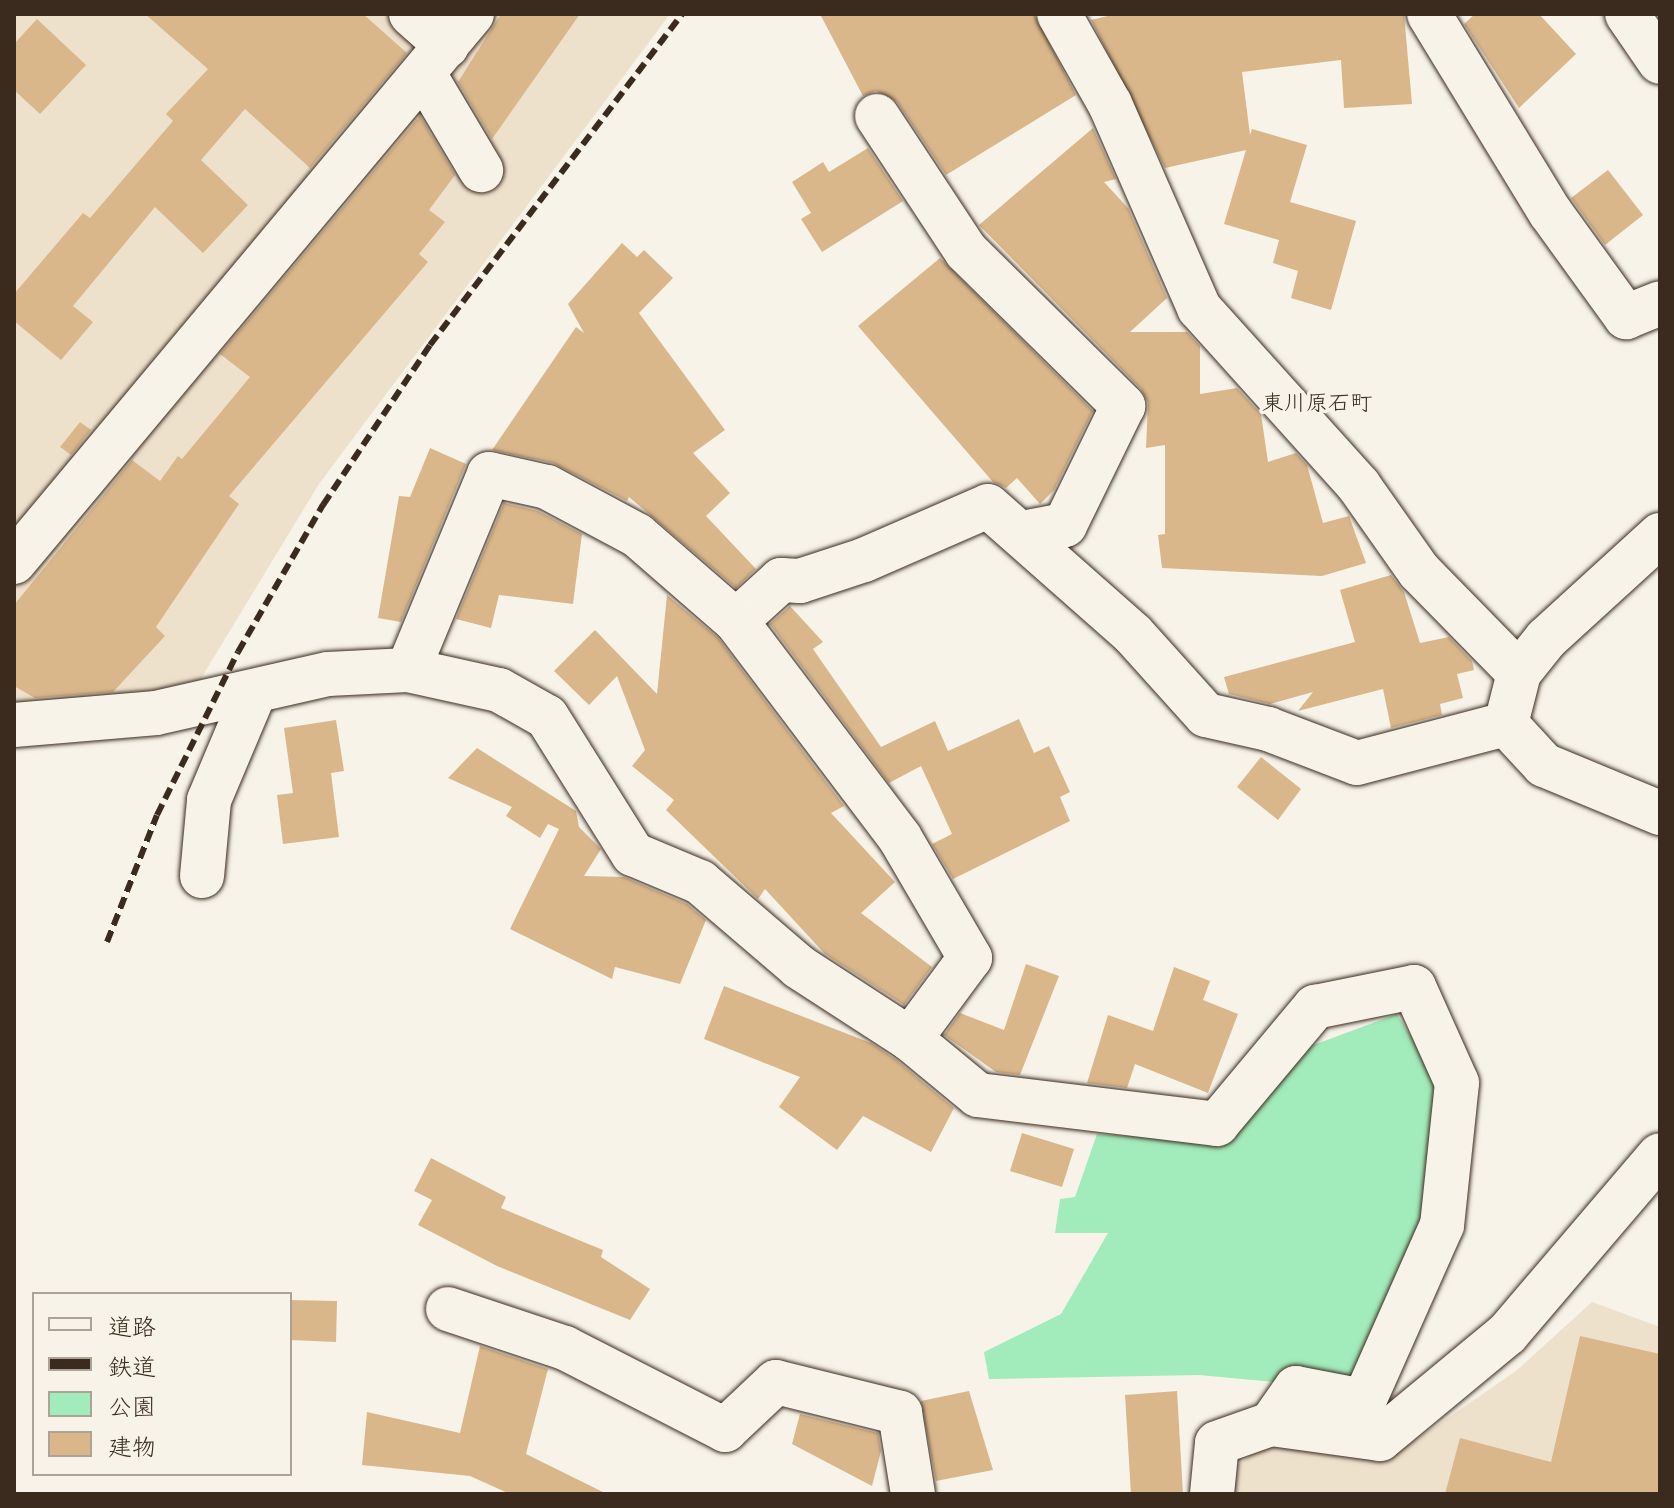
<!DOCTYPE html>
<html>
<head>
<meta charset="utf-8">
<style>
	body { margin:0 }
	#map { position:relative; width:1674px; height:1508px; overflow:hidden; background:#f7f3e8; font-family:Delius,"Klee One",sans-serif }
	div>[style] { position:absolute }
	.built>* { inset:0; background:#eee1cc }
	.green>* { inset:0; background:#a2ebba }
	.building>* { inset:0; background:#d9b78b }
	.roads { filter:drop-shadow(0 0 2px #3b2a1e) drop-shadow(0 0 2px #3b2a1e) }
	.minor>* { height:44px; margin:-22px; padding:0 22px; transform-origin:22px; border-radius:22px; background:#f7f3e8 }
	.rail>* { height:6px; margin-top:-3px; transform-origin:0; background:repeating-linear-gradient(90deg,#3b2a1e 0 12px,transparent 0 18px) }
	span { translate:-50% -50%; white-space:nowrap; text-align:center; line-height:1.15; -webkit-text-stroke:7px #f7f3e8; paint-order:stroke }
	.neighbourhood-label { font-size:22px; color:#3b2a1e }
	.frame { position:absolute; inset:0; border:16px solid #3b2a1e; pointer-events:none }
	.legend { position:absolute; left:32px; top:1292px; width:260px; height:184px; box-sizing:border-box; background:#f7f3e8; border:2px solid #aca397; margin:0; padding:10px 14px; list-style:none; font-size:24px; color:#3b2a1e }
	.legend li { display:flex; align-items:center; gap:16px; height:40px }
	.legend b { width:40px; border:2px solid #aca397 }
</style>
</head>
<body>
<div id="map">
	<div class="built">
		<div style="clip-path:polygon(14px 14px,670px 14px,319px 484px,200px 680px,117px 705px,14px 709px)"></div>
		<div style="clip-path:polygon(1592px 1302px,1660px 1327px,1660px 1494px,1228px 1494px,1226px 1475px,1270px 1439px,1364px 1459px,1407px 1446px,1516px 1371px)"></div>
	</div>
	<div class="green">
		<div style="clip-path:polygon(1397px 1014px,1455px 1107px,1433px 1225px,1361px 1390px,1199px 1375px,989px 1379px,984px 1352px,1061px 1314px,1108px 1233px,1055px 1233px,1060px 1199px,1075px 1197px,1097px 1134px,1224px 1142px,1300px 1050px)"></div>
	</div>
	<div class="building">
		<div style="clip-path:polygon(145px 14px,363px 14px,407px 53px,310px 168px,245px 109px,201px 160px,248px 205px,203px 253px,155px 207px,73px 306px,93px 322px,61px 360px,14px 321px,14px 294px,83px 213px,90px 218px,173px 121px,166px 114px,208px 69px)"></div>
		<div style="clip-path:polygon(501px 14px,580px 14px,492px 139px,458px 82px)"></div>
		<div style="clip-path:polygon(820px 14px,1034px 14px,1076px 95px,946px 175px,897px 102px,876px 91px,863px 96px)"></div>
		<div style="clip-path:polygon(1116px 14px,1404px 14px,1412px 104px,1344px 108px,1341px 60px,1242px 72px,1250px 135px,1252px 129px,1307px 145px,1290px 202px,1356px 221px,1331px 310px,1291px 298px,1298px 271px,1273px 263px,1279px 240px,1224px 224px,1246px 150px,1165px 168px,1091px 20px)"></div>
		<div style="clip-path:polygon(1475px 14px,1539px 14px,1576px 54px,1519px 108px,1464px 24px)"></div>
		<div style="clip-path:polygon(37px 19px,86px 65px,40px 114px,14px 90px,14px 44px)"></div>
		<div style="clip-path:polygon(420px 116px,455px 175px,429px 210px,445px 222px,419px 254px,428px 262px,229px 496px,239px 504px,156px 627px,165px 636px,113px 692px,35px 698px,14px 686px,14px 605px,132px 460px,160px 481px,178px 456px,182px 459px,250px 377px,220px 354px)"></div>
		<div style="clip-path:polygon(1093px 128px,1116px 179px,1104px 182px,1128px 208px,1167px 298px,1130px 332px,1187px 332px,1200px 346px,1200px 394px,1237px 388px,1261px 414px,1268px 462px,1296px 453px,1307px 465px,1323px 523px,1349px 516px,1366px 563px,1322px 576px,1162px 568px,1158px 535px,1165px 534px,1165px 445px,1146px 448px,1148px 403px,1141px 389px,979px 225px)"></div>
		<div style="clip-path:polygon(868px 148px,903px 201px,822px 252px,801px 219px,811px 213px,792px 182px,823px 162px,829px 172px)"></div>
		<div style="clip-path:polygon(1608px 170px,1643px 215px,1605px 245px,1571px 198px)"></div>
		<div style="clip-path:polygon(622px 243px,637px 257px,644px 250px,673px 278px,639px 313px,725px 430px,693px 453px,730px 493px,706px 516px,756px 569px,736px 588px,629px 497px,627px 501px,553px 463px,492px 450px,576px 327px,584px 333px,568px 304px)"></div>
		<div style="clip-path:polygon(940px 258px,1093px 411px,1054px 490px,1040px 504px,1017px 478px,1006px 488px,993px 482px,858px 326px)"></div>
		<div style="clip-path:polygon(80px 422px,91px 430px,71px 455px,60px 447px)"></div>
		<div style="clip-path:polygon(430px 448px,466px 464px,401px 622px,378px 618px,399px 496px,410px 497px)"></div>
		<div style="clip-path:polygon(504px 503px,538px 511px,582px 534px,573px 604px,499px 595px,491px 628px,456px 619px)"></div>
		<div style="clip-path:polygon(1391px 575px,1404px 592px,1420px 643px,1449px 637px,1472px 661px,1474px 670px,1457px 674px,1463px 698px,1440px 704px,1442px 715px,1391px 728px,1383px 689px,1298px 711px,1313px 692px,1270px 704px,1229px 694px,1224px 677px,1355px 642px,1340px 590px)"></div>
		<div style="clip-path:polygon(667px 595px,718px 638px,844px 806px,831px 813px,895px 882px,861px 913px,932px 967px,904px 1005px,825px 954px,765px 889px,758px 899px,666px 810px,674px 800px,632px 766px,645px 750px,617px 676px,589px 705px,554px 671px,595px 630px,657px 694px)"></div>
		<div style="clip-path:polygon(790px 606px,823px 642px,813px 649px,881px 747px,935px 721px,948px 751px,1019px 719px,1034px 753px,1049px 746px,1070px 792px,1060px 797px,1070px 821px,953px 879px,932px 844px,952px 834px,921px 766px,889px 783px,770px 624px)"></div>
		<div style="clip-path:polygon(336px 720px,344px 771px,331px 773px,339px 837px,283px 844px,277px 795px,293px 793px,284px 728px)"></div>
		<div style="clip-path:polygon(477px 748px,576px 811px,579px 827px,601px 849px,584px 876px,624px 877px,687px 904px,706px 920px,680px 984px,615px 967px,612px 979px,510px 929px,559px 829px,548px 824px,540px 838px,506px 816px,512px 807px,448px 778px)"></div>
		<div style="clip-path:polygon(1261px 757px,1301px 789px,1278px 820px,1237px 787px)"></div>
		<div style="clip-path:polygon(1026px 964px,1059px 976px,1020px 1075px,996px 1072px,944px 1035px,960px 1013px,1004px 1030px)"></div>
		<div style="clip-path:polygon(1174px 967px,1210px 981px,1203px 1000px,1238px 1014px,1208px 1093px,1135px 1064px,1127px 1088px,1087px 1083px,1108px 1015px,1153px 1031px)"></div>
		<div style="clip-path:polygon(724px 986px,871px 1043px,895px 1059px,954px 1108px,931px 1152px,863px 1116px,837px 1150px,779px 1107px,800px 1077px,704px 1039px)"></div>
		<div style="clip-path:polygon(1022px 1133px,1074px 1149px,1062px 1187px,1010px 1171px)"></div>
		<div style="clip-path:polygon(431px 1158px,506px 1197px,501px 1208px,603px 1250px,601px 1257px,650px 1289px,630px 1320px,497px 1266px,418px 1225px,432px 1200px,414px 1191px)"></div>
		<div style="clip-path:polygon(290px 1300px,337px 1301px,336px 1342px,290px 1340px)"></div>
		<div style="clip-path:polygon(1580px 1336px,1660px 1354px,1660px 1494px,1445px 1494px,1460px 1438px,1551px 1462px)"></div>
		<div style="clip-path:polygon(480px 1346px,548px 1369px,526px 1454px,607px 1494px,510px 1494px,470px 1476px,362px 1465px,367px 1412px,460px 1433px)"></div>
		<div style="clip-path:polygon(969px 1391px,993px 1470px,936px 1481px,921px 1401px)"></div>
		<div style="clip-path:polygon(1177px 1391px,1183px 1494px,1131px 1494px,1125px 1395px)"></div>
		<div style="clip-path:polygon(800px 1414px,878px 1433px,881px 1451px,872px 1486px,792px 1444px)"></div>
	</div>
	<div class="roads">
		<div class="minor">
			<div style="left:411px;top:14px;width:48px;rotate:41.6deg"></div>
			<div style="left:1059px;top:14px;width:103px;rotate:60.5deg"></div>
			<div style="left:1110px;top:104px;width:223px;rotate:66.4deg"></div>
			<div style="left:1199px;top:308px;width:239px;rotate:48deg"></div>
			<div style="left:1359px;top:486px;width:104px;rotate:54.8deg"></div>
			<div style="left:1419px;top:571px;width:143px;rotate:45.6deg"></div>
			<div style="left:1429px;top:14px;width:232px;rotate:58.6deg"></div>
			<div style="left:1550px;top:212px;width:130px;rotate:54.1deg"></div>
			<div style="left:1626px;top:317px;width:37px;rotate:-22deg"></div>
			<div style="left:1627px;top:14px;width:58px;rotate:55.5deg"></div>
			<div style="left:424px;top:74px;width:112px;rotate:59.3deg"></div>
			<div style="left:877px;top:116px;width:162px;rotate:56.6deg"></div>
			<div style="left:966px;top:251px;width:221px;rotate:44.6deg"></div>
			<div style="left:1123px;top:406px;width:132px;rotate:116deg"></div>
			<div style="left:1065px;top:525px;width:44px;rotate:169.5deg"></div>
			<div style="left:1660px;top:535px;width:154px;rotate:137.6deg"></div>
			<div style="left:1546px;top:639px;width:43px;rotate:128.5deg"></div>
			<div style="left:1519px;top:673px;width:53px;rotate:104.3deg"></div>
			<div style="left:1506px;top:724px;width:56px;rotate:47.2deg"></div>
			<div style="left:1544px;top:765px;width:126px;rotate:22.5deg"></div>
			<div style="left:14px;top:562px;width:714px;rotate:-50.11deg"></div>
			<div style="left:736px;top:621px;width:61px;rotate:-42.3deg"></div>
			<div style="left:781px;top:580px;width:19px;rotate:3deg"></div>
			<div style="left:800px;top:581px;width:67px;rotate:-18.2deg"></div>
			<div style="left:864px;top:560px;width:135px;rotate:-23.5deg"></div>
			<div style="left:988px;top:506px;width:193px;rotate:41.4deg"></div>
			<div style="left:1133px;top:634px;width:109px;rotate:48deg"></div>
			<div style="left:1206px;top:715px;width:64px;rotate:12.7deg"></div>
			<div style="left:1268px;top:729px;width:95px;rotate:20.9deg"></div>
			<div style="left:1357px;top:763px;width:154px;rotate:-14.7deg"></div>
			<div style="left:408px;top:670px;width:212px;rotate:-67.5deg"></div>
			<div style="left:489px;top:474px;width:59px;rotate:12.6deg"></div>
			<div style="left:547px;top:487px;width:102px;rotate:28.1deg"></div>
			<div style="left:637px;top:535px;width:131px;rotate:41deg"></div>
			<div style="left:736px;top:621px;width:272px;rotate:52.9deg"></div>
			<div style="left:900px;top:838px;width:139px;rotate:59.7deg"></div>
			<div style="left:970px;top:958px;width:101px;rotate:126.5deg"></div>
			<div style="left:14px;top:725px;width:143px;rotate:-4.8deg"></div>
			<div style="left:156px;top:713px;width:176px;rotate:-12.8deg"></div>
			<div style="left:328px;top:674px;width:80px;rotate:-2.9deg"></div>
			<div style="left:408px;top:670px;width:93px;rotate:12.4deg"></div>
			<div style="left:499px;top:690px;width:55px;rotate:29.4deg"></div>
			<div style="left:547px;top:717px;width:162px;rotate:57.9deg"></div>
			<div style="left:633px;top:854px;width:73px;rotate:22.7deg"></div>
			<div style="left:700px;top:882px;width:130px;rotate:40.6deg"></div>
			<div style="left:799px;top:967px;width:132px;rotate:33deg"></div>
			<div style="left:910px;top:1039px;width:88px;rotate:39.5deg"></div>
			<div style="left:978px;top:1095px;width:241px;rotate:6.9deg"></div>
			<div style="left:1217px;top:1124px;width:153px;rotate:-50.1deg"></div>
			<div style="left:1315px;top:1007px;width:101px;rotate:-11.4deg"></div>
			<div style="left:1414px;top:987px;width:105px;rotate:65.9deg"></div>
			<div style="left:1457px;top:1083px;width:143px;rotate:96deg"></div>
			<div style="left:1442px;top:1225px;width:193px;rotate:113.9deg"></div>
			<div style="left:1364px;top:1401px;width:69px;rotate:-169.2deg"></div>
			<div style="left:1296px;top:1388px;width:44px;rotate:124.8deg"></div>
			<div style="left:202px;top:876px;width:76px;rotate:-84.7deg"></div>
			<div style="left:209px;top:800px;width:118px;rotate:-67.1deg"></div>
			<div style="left:448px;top:1309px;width:123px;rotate:18.4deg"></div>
			<div style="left:565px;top:1348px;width:180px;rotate:27.1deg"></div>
			<div style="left:725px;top:1430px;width:70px;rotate:-43.3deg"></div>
			<div style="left:776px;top:1382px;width:128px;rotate:14deg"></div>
			<div style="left:900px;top:1413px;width:82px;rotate:80.9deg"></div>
			<div style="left:1212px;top:1494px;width:51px;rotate:-84.4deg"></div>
			<div style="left:1217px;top:1443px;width:57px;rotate:-19.4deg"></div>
			<div style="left:1271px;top:1424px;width:110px;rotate:7.8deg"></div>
			<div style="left:1380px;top:1439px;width:165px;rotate:-39.6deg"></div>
			<div style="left:1507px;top:1334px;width:235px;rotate:-49.5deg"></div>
		</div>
	</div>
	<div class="rail">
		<div style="left:107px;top:942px;width:136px;rotate:-68.5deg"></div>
		<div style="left:157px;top:815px;width:182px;rotate:-63.6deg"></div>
		<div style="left:238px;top:652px;width:170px;rotate:-60deg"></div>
		<div style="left:323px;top:505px;width:192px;rotate:-56.2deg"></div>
		<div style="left:430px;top:345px;width:416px;rotate:-52.7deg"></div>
	</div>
	<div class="neighbourhood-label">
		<span style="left:1317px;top:403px">東川原石町</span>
	</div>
	<div class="frame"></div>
	<ul class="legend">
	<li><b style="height:10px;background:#f7f3e8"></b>道路</li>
	<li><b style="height:10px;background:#3b2a1e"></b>鉄道</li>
	<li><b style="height:22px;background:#a2ebba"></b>公園</li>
	<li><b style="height:22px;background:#d9b78b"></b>建物</li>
	</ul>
</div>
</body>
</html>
